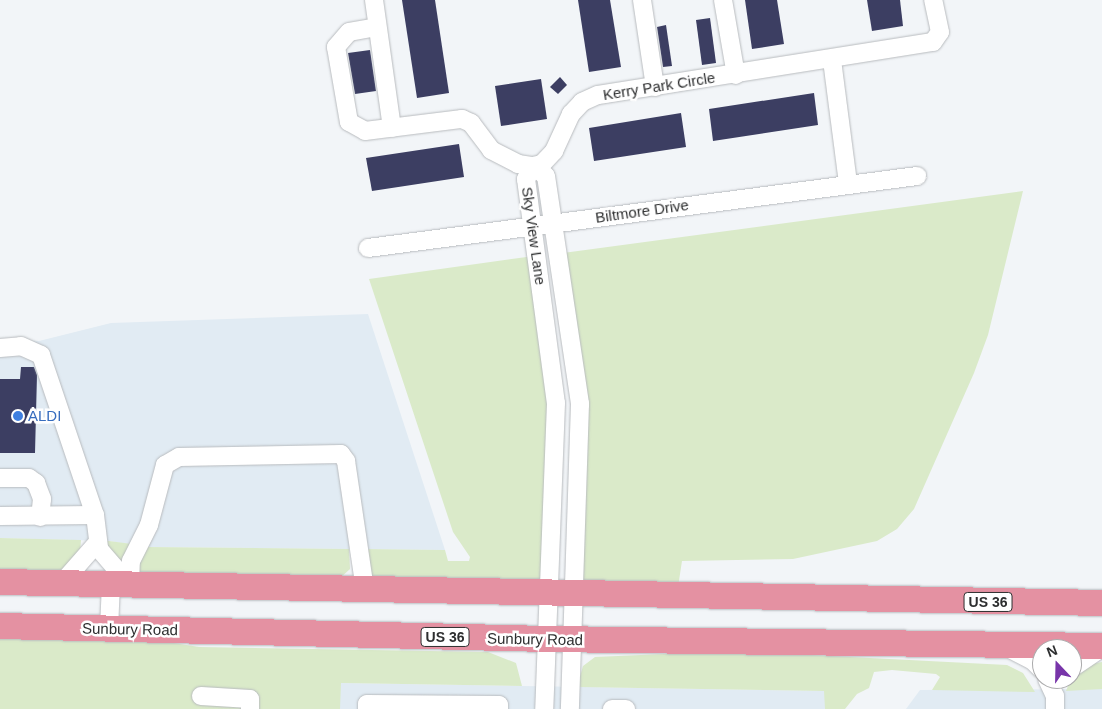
<!DOCTYPE html>
<html>
<head>
<meta charset="utf-8">
<style>
	body { margin:0 }
	#map { position:relative; width:1102px; height:709px; overflow:hidden; background:#f2f5f8; font-family:Arial,sans-serif }
	div>[style] { position:absolute }
	.built>* { inset:0; background:#e1ebf3 }
	.green>* { inset:0; background:#daeac9 }
	.building>* { inset:0; background:#3c3e62 }
	.roads { filter:drop-shadow(0 0 1px #b8bbbe) drop-shadow(0 0 1px #b8bbbe) }
	.minor>* { height:18px; margin:-9px; padding:0 9px; transform-origin:9px; border-radius:9px; background:#fff }
	.highway>* { height:26px; margin:-13px; padding:0 13px; transform-origin:13px; border-radius:13px; background:#e491a2 }
	.dots>* { width:14px; height:14px; translate:-50% -50%; box-sizing:border-box; border:2px solid #fff; border-radius:50% }
	span { translate:-50% -50%; white-space:nowrap; text-align:center; line-height:1.15; -webkit-text-stroke:5px #fff; paint-order:stroke }
	.shield-label span { padding:1px 4px; background:#fff; border:1px solid; border-radius:4px; -webkit-text-stroke-width:0 }
	.shield-label { font-size:14px; color:#2d2e2f; font-weight:700 }
	.street-label { font-size:15px; color:#2d2e2f }
	.shop-label { font-size:15px; color:#366cbe }
	.left { translate:0 -50%; text-align:left }
	.north { position:absolute; left:1032px; top:639px; width:50px; height:50px; box-sizing:border-box; background:#fff; border:1px solid #ababac; border-radius:50%; rotate:339deg; font-size:14px; font-weight:700; line-height:20px; text-align:center; color:#2d2e2f }
	.north::after { content:''; display:block; margin:auto; width:18px; height:22px; background:#7835a9; clip-path:polygon(50% 0,100% 100%,50% 72%,0 100%) }
</style>
</head>
<body>
<div id="map">
	<div class="built">
		<div style="clip-path:polygon(368px 314px,445px 550px,148px 547px,109px 541px,0 538px,0 339px,39px 341px,111px 323px)"></div>
		<div style="clip-path:polygon(340px 683px,825px 691px,825px 709px,340px 709px)"></div>
		<div style="clip-path:polygon(1102px 689px,1102px 709px,906px 709px,920px 690px)"></div>
	</div>
	<div class="green">
		<div style="clip-path:polygon(1023px 191px,988px 335px,974px 373px,914px 509px,897px 529px,877px 541px,793px 559px,682px 561px,678px 587px,578px 585px,585px 413px,563px 253px)"></div>
		<div style="clip-path:polygon(534px 256px,549px 367px,545px 584px,379px 581px,371px 575px,362px 549px,445px 550px,448px 561px,469px 561px,470px 557px,453px 532px,369px 279px)"></div>
		<div style="clip-path:polygon(0 538px,81px 540px,80px 552px,65px 573px,0 572px)"></div>
		<div style="clip-path:polygon(99px 540px,109px 541px,132px 544px,123px 563px)"></div>
		<div style="clip-path:polygon(148px 547px,349px 549px,350px 569px,339px 579px,134px 573px)"></div>
		<div style="clip-path:polygon(0 638px,161px 641px,199px 647px,488px 652px,516px 663px,522px 686px,341px 683px,340px 709px,0 709px)"></div>
		<div style="clip-path:polygon(733px 651px,1007px 665px,1023px 673px,1035px 692px,932px 690px,940px 677px,936px 674px,892px 670px,874px 672px,869px 688px,857px 694px,845px 709px,825px 709px,824px 691px,577px 687px,583px 666px,595px 657px)"></div>
		<div style="clip-path:polygon(1102px 662px,1102px 689px,1066px 691px,1072px 676px,1086px 665px)"></div>
	</div>
	<div class="building">
		<div style="clip-path:polygon(402px 0,435px 0,449px 93px,417px 98px)"></div>
		<div style="clip-path:polygon(578px 0,610px 0,621px 67px,589px 72px)"></div>
		<div style="clip-path:polygon(745px 0,777px 0,784px 44px,752px 49px)"></div>
		<div style="clip-path:polygon(867px 0,900px 0,903px 26px,872px 31px)"></div>
		<div style="clip-path:polygon(710px 18px,716px 63px,702px 65px,696px 20px)"></div>
		<div style="clip-path:polygon(666px 25px,672px 66px,663px 67px,657px 27px)"></div>
		<div style="clip-path:polygon(370px 50px,376px 91px,355px 94px,348px 53px)"></div>
		<div style="clip-path:polygon(560px 77px,567px 85px,558px 94px,550px 87px)"></div>
		<div style="clip-path:polygon(541px 79px,547px 119px,501px 126px,495px 86px)"></div>
		<div style="clip-path:polygon(814px 93px,818px 125px,713px 141px,709px 109px)"></div>
		<div style="clip-path:polygon(681px 113px,686px 147px,594px 161px,589px 128px)"></div>
		<div style="clip-path:polygon(459px 144px,464px 177px,372px 191px,366px 158px)"></div>
		<div style="clip-path:polygon(21px 367px,34px 367px,37px 375px,35px 453px,0 453px,0 379px,20px 379px)"></div>
	</div>
	<div class="roads">
		<div class="minor">
			<div style="left:374px;top:0;width:129px;rotate:82deg"></div>
			<div style="left:642px;top:0;width:88px;rotate:81.5deg"></div>
			<div style="left:723px;top:0;width:76px;rotate:80.2deg"></div>
			<div style="left:377px;top:27px;width:28px;rotate:170deg"></div>
			<div style="left:349px;top:32px;width:20px;rotate:131deg"></div>
			<div style="left:336px;top:47px;width:76px;rotate:80.2deg"></div>
			<div style="left:349px;top:122px;width:18px;rotate:29deg"></div>
			<div style="left:365px;top:131px;width:98px;rotate:-7.1deg"></div>
			<div style="left:462px;top:119px;width:10px;rotate:24deg"></div>
			<div style="left:471px;top:123px;width:34px;rotate:53deg"></div>
			<div style="left:491px;top:150px;width:30px;rotate:27deg"></div>
			<div style="left:518px;top:164px;width:15px;rotate:8deg"></div>
			<div style="left:533px;top:166px;width:9px;rotate:-13deg"></div>
			<div style="left:542px;top:164px;width:18px;rotate:-47deg"></div>
			<div style="left:554px;top:151px;width:41px;rotate:-65.3deg"></div>
			<div style="left:571px;top:114px;width:16px;rotate:-47deg"></div>
			<div style="left:582px;top:102px;width:17px;rotate:-24deg"></div>
			<div style="left:598px;top:95px;width:339px;rotate:-9deg"></div>
			<div style="left:933px;top:42px;width:12px;rotate:-55deg"></div>
			<div style="left:940px;top:32px;width:33px;rotate:-102deg"></div>
			<div style="left:832px;top:60px;width:124px;rotate:82.6deg"></div>
			<div style="left:533px;top:166px;width:16px;rotate:38deg"></div>
			<div style="left:546px;top:176px;width:231px;rotate:81.5deg"></div>
			<div style="left:580px;top:404px;width:305px;rotate:91.9deg"></div>
			<div style="left:533px;top:166px;width:15px;rotate:118deg"></div>
			<div style="left:526px;top:179px;width:226px;rotate:82.4deg"></div>
			<div style="left:556px;top:403px;width:306px;rotate:92.2deg"></div>
			<div style="left:368px;top:248px;width:554px;rotate:-7.47deg"></div>
			<div style="left:0;top:348px;width:21px;rotate:-5deg"></div>
			<div style="left:21px;top:346px;width:22px;rotate:24deg"></div>
			<div style="left:41px;top:355px;width:169px;rotate:71.4deg"></div>
			<div style="left:95px;top:515px;width:34px;rotate:83deg"></div>
			<div style="left:99px;top:549px;width:48px;rotate:49.3deg"></div>
			<div style="left:0;top:478px;width:29px"></div>
			<div style="left:29px;top:478px;width:9px;rotate:36deg"></div>
			<div style="left:36px;top:483px;width:17px;rotate:69deg"></div>
			<div style="left:42px;top:499px;width:18px;rotate:96deg"></div>
			<div style="left:0;top:516px;width:95px;rotate:-0.6deg"></div>
			<div style="left:62px;top:583px;width:53px;rotate:-48.8deg"></div>
			<div style="left:130px;top:585px;width:24px;rotate:-88deg"></div>
			<div style="left:131px;top:561px;width:40px;rotate:-63.4deg"></div>
			<div style="left:149px;top:525px;width:62px;rotate:-75.1deg"></div>
			<div style="left:165px;top:465px;width:16px;rotate:-30deg"></div>
			<div style="left:179px;top:457px;width:162px;rotate:-1.1deg"></div>
			<div style="left:341px;top:454px;width:9px;rotate:54deg"></div>
			<div style="left:346px;top:461px;width:129px;rotate:81.6deg"></div>
			<div style="left:109px;top:629px;width:45px;rotate:-87.5deg"></div>
			<div style="left:1006px;top:647px;width:29px;rotate:27deg"></div>
			<div style="left:1032px;top:660px;width:14px;rotate:45deg"></div>
			<div style="left:1072px;top:668px;width:36px;rotate:-34deg"></div>
			<div style="left:1047px;top:679px;width:19px;rotate:65deg"></div>
			<div style="left:1055px;top:696px;width:13px;rotate:90deg"></div>
			<div style="left:201px;top:696px;width:49px;rotate:3.5deg"></div>
			<div style="left:250px;top:699px;width:10px;rotate:90deg"></div>
			<div style="left:367px;top:709px;width:5px;rotate:-90deg"></div>
			<div style="left:367px;top:704px;width:132px;rotate:0.4deg"></div>
			<div style="left:499px;top:705px;width:4px;rotate:90deg"></div>
			<div style="left:612px;top:709px;width:14px"></div>
		</div>
		<div class="highway">
			<div style="left:0;top:582px;width:1102px;rotate:1.09deg"></div>
			<div style="left:0;top:626px;width:547px;rotate:1.36deg"></div>
			<div style="left:547px;top:639px;width:555px;rotate:0.72deg"></div>
		</div>
	</div>
	<div class="dots">
		<div style="left:18px;top:416px;background:#3f7fe0"></div>
	</div>
	<div class="shield-label">
		<span style="left:988px;top:602px">US 36</span>
		<span style="left:445px;top:637px">US 36</span>
	</div>
	<div class="street-label">
		<span style="left:659px;top:86px;rotate:-9deg">Kerry Park Circle</span>
		<span style="left:642px;top:211px;rotate:-8deg">Biltmore Drive</span>
		<span style="left:534px;top:236px;rotate:82deg">Sky View Lane</span>
		<span style="left:130px;top:629px;rotate:1deg">Sunbury Road</span>
		<span style="left:535px;top:639px;rotate:1deg">Sunbury Road</span>
	</div>
	<div class="shop-label">
		<span class="left" style="left:28px;top:416px">ALDI</span>
	</div>
	<div class="north">N</div>
</div>
</body>
</html>
